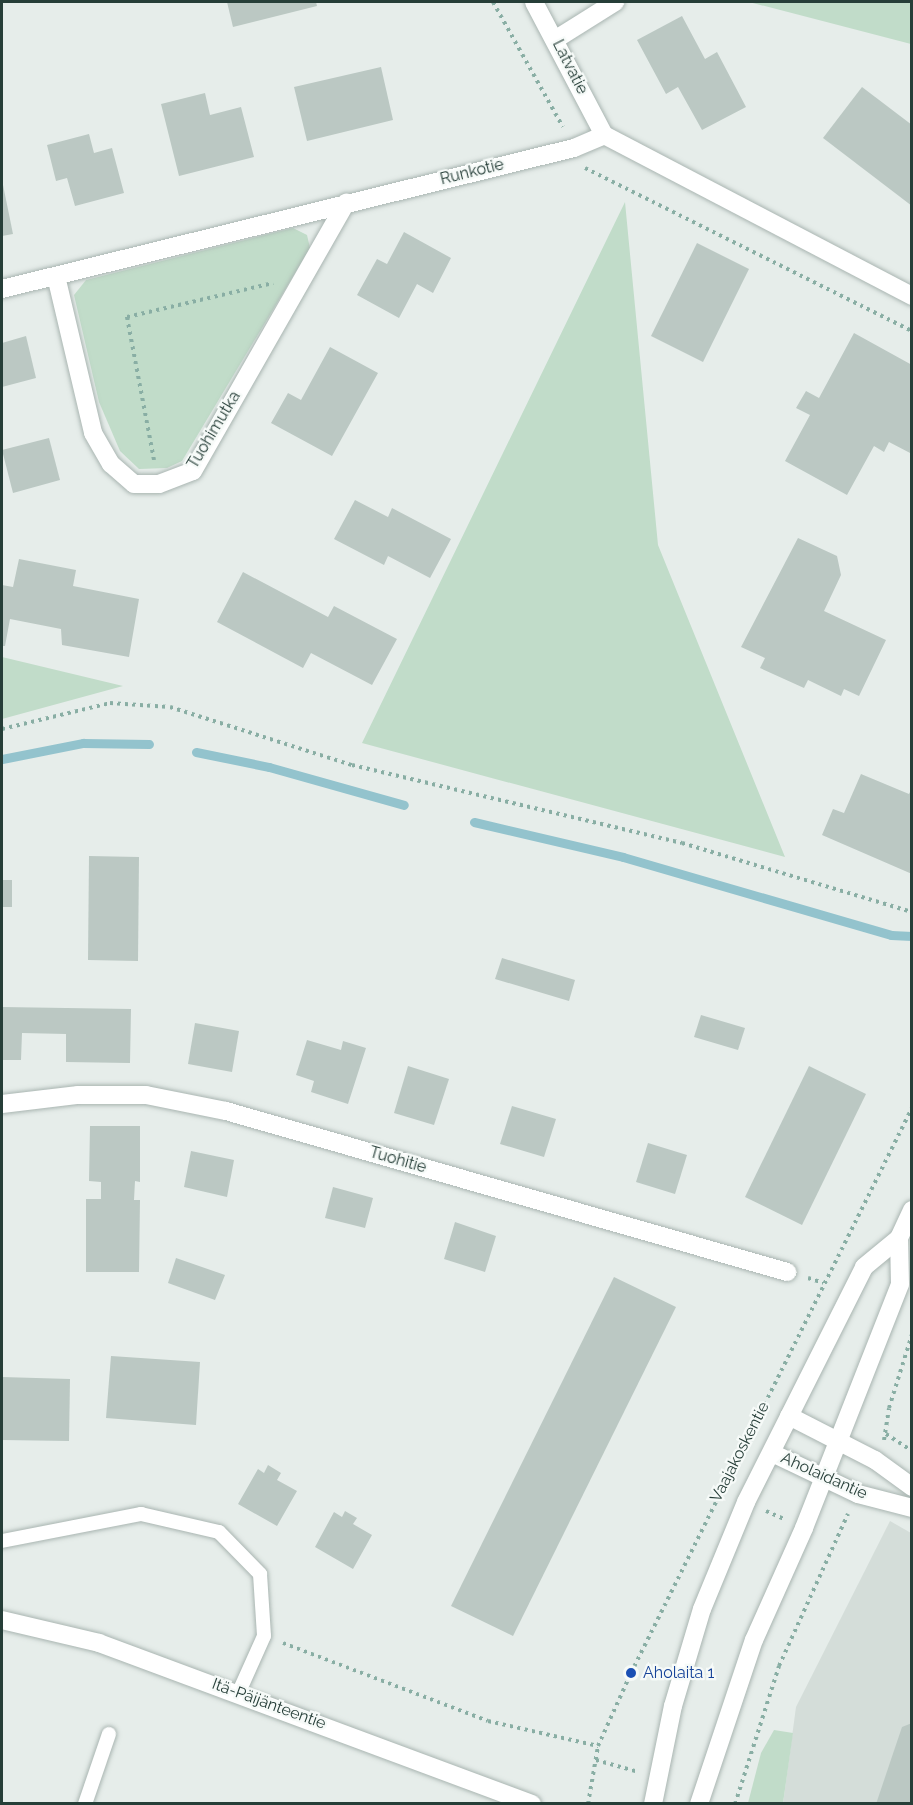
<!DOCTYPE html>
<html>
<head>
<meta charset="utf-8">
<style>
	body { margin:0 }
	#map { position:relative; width:913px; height:1805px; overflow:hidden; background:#e6edea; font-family:Raleway,sans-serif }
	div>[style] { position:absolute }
	.built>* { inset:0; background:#d4ddd9 }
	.green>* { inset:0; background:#c1dcc9 }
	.stream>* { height:9px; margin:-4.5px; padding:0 4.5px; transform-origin:4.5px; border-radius:4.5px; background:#93c3cd }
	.building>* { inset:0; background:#bbc8c3 }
	.path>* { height:4px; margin-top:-2px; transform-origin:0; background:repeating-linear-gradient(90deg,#89aea4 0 3px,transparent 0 7.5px) }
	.roads { filter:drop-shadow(0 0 2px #a9b5b1) drop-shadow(0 0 2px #a9b5b1) }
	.lane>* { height:14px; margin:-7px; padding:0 7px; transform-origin:7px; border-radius:7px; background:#fff }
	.street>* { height:18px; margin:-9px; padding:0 9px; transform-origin:9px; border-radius:9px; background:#fff }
	.secondary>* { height:18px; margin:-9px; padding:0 9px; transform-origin:9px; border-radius:9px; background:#fff }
	.dots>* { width:16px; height:16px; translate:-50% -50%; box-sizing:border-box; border:3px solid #f6faf8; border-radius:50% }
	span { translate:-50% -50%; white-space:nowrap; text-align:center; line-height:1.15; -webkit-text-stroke:4.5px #f6faf8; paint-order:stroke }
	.street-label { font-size:16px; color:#263e38 }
	.transit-label { font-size:16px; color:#164399 }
	.left { translate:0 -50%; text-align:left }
	.frame { position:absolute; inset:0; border:3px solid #263e38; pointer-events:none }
</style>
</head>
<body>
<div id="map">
	<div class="built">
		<div style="clip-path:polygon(890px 1521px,911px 1533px,911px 1803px,783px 1804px,796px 1707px)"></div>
	</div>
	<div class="green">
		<div style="clip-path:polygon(749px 2px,911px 2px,911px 44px)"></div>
		<div style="clip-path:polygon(625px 202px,658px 545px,785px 857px,362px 743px)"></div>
		<div style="clip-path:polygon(293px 228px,307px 235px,310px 248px,182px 461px,167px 468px,139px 469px,120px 451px,99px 402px,74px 295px,86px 280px)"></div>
		<div style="clip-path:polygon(2px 657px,123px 686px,2px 719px)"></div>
		<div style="clip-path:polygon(774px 1730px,793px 1733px,783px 1803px,748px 1803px,761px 1753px)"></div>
	</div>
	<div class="stream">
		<div style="left:196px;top:752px;width:75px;rotate:11.6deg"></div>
		<div style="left:269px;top:767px;width:140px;rotate:15.7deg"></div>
		<div style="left:2px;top:759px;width:83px;rotate:-11.2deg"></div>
		<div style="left:83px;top:743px;width:66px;rotate:0.9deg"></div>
		<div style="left:474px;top:822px;width:153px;rotate:13.2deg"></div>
		<div style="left:623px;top:857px;width:279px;rotate:16.2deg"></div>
		<div style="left:891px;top:935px;width:21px;rotate:3deg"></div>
	</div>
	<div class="building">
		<div style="clip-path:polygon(227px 2px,316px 2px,317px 6px,233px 27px)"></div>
		<div style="clip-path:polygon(682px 16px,705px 59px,717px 52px,746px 107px,702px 130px,678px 87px,666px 94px,637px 40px)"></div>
		<div style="clip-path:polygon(381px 67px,393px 120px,307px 141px,294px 87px)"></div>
		<div style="clip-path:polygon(862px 87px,912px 125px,912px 206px,823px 138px)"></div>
		<div style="clip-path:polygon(205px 93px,210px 115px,241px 107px,254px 157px,179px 176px,161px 104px)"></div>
		<div style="clip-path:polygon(89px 134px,94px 153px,112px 148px,124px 193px,75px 206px,67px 178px,56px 181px,47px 145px)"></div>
		<div style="clip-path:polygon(2px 180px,13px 234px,2px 236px)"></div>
		<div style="clip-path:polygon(404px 232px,451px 258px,433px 293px,417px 284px,399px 318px,357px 295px,377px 259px,387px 264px)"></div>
		<div style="clip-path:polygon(697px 243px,749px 269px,703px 362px,651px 336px)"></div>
		<div style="clip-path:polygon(854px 333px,912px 365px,912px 454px,889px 442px,884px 452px,874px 446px,847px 495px,785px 461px,810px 415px,796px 408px,806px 391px,819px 398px)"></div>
		<div style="clip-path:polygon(26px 336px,36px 378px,2px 387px,2px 343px)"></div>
		<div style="clip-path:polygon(330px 347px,378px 373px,332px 456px,271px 423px,288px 393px,301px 400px)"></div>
		<div style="clip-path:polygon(49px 438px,60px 480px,13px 493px,2px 450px)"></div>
		<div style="clip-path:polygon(355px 500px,388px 517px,392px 508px,451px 539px,430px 578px,388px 556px,384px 565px,334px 539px)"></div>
		<div style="clip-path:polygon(798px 538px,837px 556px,841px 575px,824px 611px,886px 640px,859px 696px,844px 689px,841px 696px,808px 680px,804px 688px,760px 668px,765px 658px,741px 647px)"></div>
		<div style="clip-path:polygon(19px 559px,76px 570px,73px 586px,139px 599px,129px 657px,62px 645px,61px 629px,10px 619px,5px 646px,2px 646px,2px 585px,13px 587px)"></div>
		<div style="clip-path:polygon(243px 572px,328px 617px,334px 606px,397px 639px,372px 685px,311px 653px,303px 668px,217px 622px)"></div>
		<div style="clip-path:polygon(861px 774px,909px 794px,912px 788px,912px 874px,822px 835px,833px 809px,844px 813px)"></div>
		<div style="clip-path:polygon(89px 856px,139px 857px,138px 961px,88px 960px)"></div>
		<div style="clip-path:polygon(2px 880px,12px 880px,12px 907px,2px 907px)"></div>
		<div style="clip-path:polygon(502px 958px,575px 980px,569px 1001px,495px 979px)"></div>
		<div style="clip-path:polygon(2px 1007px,131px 1009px,130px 1063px,66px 1062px,66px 1034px,22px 1033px,21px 1060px,2px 1060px)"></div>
		<div style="clip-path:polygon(701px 1015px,745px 1028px,738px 1050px,694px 1037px)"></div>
		<div style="clip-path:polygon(195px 1023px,239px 1031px,232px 1072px,188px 1064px)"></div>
		<div style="clip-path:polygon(307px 1040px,341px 1050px,343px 1041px,366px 1048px,348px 1104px,311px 1092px,314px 1081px,296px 1075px)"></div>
		<div style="clip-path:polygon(408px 1066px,449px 1079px,434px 1125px,394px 1113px)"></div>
		<div style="clip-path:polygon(809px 1066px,866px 1094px,802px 1225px,745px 1197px)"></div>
		<div style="clip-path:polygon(512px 1106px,556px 1119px,544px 1157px,500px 1144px)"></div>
		<div style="clip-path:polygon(90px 1126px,140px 1126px,140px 1182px,135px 1181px,134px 1200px,140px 1200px,139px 1272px,86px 1272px,86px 1199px,101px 1199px,101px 1182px,89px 1181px)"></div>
		<div style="clip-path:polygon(648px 1143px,687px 1155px,675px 1194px,636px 1182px)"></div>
		<div style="clip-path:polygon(191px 1151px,234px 1160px,227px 1197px,184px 1187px)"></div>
		<div style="clip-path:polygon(333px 1187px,373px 1198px,365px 1228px,325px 1218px)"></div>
		<div style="clip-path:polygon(455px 1222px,496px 1236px,485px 1272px,444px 1259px)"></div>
		<div style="clip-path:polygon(176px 1258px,225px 1275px,215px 1300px,168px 1283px)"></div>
		<div style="clip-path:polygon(614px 1277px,676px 1307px,513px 1636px,451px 1606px)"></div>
		<div style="clip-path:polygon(111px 1356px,200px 1362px,196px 1425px,106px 1418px)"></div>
		<div style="clip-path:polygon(2px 1377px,70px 1379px,69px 1441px,2px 1440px)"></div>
		<div style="clip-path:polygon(268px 1465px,281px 1473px,277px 1480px,297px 1491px,277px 1526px,238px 1504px,258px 1469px,264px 1473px)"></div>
		<div style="clip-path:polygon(345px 1511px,357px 1518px,353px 1524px,372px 1535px,353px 1569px,315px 1547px,334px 1512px,342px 1517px)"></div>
		<div style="clip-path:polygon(912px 1723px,912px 1804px,876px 1804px,902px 1727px)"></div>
	</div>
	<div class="path">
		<div style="left:493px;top:2px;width:143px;rotate:60.8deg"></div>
		<div style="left:585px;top:168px;width:365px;rotate:26.5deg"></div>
		<div style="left:154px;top:460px;width:146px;rotate:-100.7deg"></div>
		<div style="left:127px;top:317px;width:150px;rotate:-13.1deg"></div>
		<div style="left:2px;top:729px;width:111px;rotate:-13.5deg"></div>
		<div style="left:110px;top:703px;width:60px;rotate:3.8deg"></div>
		<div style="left:170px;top:707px;width:191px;rotate:17.7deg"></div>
		<div style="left:352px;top:765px;width:339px;rotate:13.3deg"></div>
		<div style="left:682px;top:843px;width:240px;rotate:16.7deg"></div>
		<div style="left:808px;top:1278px;width:16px;rotate:18deg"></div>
		<div style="left:886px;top:1434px;width:31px;rotate:33deg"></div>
		<div style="left:884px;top:1440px;width:32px;rotate:-81deg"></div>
		<div style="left:889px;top:1408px;width:77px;rotate:-72.7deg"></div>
		<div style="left:766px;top:1511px;width:20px;rotate:24deg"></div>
		<div style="left:283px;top:1643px;width:219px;rotate:20.8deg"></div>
		<div style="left:488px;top:1721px;width:113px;rotate:12.8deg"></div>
		<div style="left:596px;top:1760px;width:41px;rotate:15.8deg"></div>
		<div style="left:588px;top:1804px;width:59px;rotate:-80.2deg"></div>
		<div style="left:598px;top:1746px;width:80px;rotate:-65.7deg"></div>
		<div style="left:631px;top:1673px;width:631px;rotate:-63.56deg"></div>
		<div style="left:735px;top:1804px;width:145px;rotate:-72.3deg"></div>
		<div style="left:779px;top:1666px;width:167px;rotate:-65.6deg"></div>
	</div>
	<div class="roads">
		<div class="lane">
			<div style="left:2px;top:1541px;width:142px;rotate:-11deg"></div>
			<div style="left:141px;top:1514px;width:80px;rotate:13deg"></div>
			<div style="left:219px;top:1532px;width:59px;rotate:45.7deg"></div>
			<div style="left:260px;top:1574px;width:62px;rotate:86.3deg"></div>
			<div style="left:264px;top:1636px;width:61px;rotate:114.1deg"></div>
			<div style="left:85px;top:1804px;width:74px;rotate:-71.1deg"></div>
		</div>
		<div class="street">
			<div style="left:556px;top:39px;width:70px;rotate:-32.1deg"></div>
			<div style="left:56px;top:276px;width:161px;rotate:76.7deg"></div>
			<div style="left:93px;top:433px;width:36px;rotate:60deg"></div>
			<div style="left:111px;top:464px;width:30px;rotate:41deg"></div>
			<div style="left:134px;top:484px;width:25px"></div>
			<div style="left:159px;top:484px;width:36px;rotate:-21deg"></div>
			<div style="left:193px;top:471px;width:309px;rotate:-60.3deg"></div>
			<div style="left:2px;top:289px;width:589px;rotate:-13.85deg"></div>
			<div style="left:574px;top:148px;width:33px;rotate:-23deg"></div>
			<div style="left:604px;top:135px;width:150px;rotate:-117.8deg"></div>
			<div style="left:2px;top:1104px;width:77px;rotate:-6.8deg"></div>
			<div style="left:78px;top:1095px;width:68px"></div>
			<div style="left:146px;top:1095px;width:82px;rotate:11.3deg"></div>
			<div style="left:226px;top:1111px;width:584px;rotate:16.01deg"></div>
			<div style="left:789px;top:1416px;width:97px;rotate:27.1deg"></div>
			<div style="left:875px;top:1460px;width:46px;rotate:36.1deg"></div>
			<div style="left:772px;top:1453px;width:95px;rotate:25.5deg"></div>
			<div style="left:858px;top:1494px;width:56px;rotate:14.5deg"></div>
			<div style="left:2px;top:1620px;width:100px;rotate:13.3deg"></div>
			<div style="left:99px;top:1643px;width:462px;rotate:20.4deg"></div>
		</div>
		<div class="secondary">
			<div style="left:604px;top:135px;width:348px;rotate:27.6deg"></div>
			<div style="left:653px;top:1804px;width:100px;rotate:-78.5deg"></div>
			<div style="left:673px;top:1706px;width:101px;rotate:-73.4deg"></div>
			<div style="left:702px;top:1609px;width:116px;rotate:-67.6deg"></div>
			<div style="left:746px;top:1502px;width:263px;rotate:-63.3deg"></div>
			<div style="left:864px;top:1267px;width:45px;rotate:-39.6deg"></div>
			<div style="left:899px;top:1238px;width:31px;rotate:-65deg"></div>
			<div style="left:699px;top:1804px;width:173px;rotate:-71.5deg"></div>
			<div style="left:754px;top:1640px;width:123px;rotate:-65.9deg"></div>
			<div style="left:804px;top:1528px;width:262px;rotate:-68.5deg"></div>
			<div style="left:900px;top:1284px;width:46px;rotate:-91.2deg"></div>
		</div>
	</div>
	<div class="dots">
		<div style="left:631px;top:1673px;background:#1a4fb4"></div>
	</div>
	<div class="street-label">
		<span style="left:570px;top:67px;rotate:63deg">Latvatie</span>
		<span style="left:472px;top:172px;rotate:-14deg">Runkotie</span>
		<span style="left:214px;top:430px;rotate:-59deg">Tuohimutka</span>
		<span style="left:398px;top:1160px;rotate:16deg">Tuohitie</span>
		<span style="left:740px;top:1452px;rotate:-63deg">Vaajakoskentie</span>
		<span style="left:824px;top:1476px;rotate:24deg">Aholaidantie</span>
		<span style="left:269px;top:1704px;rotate:20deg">Itä-Päijänteentie</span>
	</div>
	<div class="transit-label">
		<span class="left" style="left:643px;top:1673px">Aholaita 1</span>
	</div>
	<div class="frame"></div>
</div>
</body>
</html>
